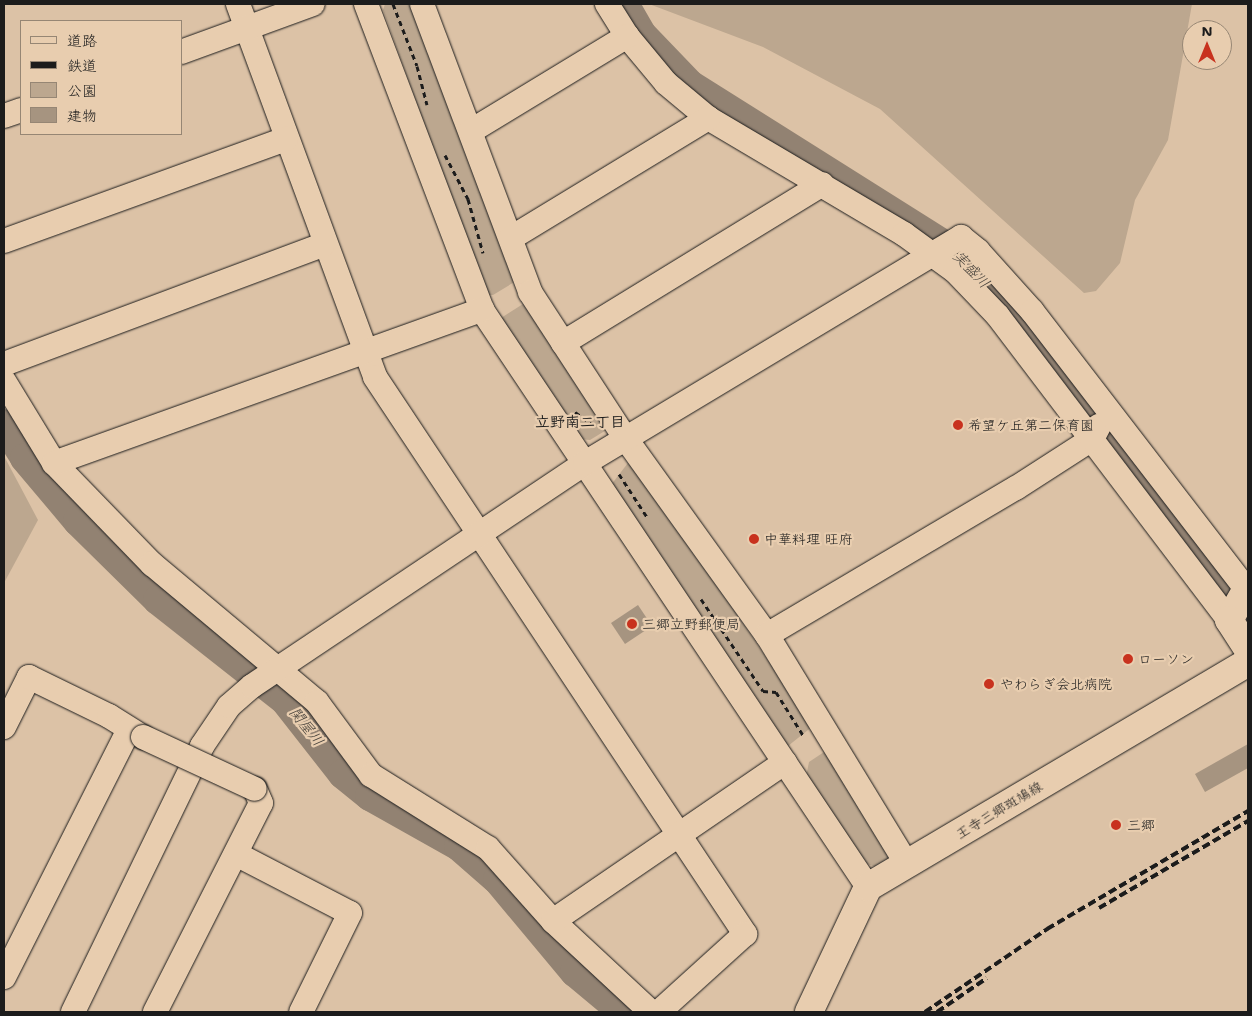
<!DOCTYPE html>
<html>
<head>
<meta charset="utf-8">
<style>
	body { margin:0 }
	#map { position:relative; width:1252px; height:1016px; overflow:hidden; background:#dcc2a6; font-family:"Shantell Sans","Klee One",sans-serif }
	div>[style] { position:absolute }
	.green>* { inset:0; background:#bca78f }
	.river>* { height:30px; margin:-15px; padding:0 15px; transform-origin:15px; border-radius:15px; background:#928272 }
	.building>* { inset:0; background:#a69480 }
	.path>* { height:3px; margin-top:-1.5px; transform-origin:0; background:repeating-linear-gradient(90deg,#1c1c1c 0 5px,transparent 0 9px) }
	.roads { filter:drop-shadow(0 0 1px #1c1c1c) drop-shadow(0 0 1px #1c1c1c) }
	.minor>* { height:24px; margin:-12px; padding:0 12px; transform-origin:12px; border-radius:12px; background:#e8cdaf }
	.major>* { height:28px; margin:-14px; padding:0 14px; transform-origin:14px; border-radius:14px; background:#e8cdaf }
	.rail>* { height:4px; margin-top:-2px; transform-origin:0; background:repeating-linear-gradient(90deg,#1c1c1c 0 8px,transparent 0 12px) }
	.bridges { filter:drop-shadow(0 0 1px #1c1c1c) drop-shadow(0 0 1px #1c1c1c) }
	.minor-bridge>* { height:24px; margin:-12px; padding:0 12px; transform-origin:12px; border-radius:12px; background:#e8cdaf }
	.dots>* { width:14px; height:14px; translate:-50% -50%; box-sizing:border-box; border:2px solid #e8cdaf; border-radius:50% }
	span { translate:-50% -50%; white-space:nowrap; text-align:center; line-height:1.15; -webkit-text-stroke:4.5px #e8cdaf; paint-order:stroke }
	.poi-label { font-size:14px; color:#1c1c1c }
	.left { translate:0 -50%; text-align:left }
	.street-label { font-size:14px; color:#1c1c1c }
	.water-label { font-size:15px; color:#45403a; font-style:italic }
	.neighbourhood-label { font-size:15px; color:#1c1c1c; font-weight:700 }
	.frame { position:absolute; inset:0; border:5px solid #1c1c1c; pointer-events:none }
	.legend { position:absolute; left:20px; top:20px; width:162px; height:115px; box-sizing:border-box; background:#e8cdaf; border:1px solid #968674; margin:0; padding:6px 9px; list-style:none; font-size:15px; color:#1c1c1c }
	.legend li { display:flex; align-items:center; gap:10px; height:25px }
	.legend b { width:25px; border:1px solid #968674 }
	.north { position:absolute; left:1182px; top:20px; width:50px; height:50px; box-sizing:border-box; background:#e8cdaf; border:1px solid #968674; border-radius:50%; rotate:0deg; font-size:14px; font-weight:700; line-height:20px; text-align:center; color:#1c1c1c }
	.north::after { content:''; display:block; margin:auto; width:18px; height:22px; background:#c8321e; clip-path:polygon(50% 0,100% 100%,50% 72%,0 100%) }
</style>
</head>
<body>
<div id="map">
	<div class="green">
		<div style="clip-path:polygon(385px 4px,417px 4px,516px 281px,493px 295px,488px 295px,435px 154px,383px 10px)"></div>
		<div style="clip-path:polygon(649px 4px,1192px 4px,1168px 140px,1135px 200px,1120px 263px,1096px 291px,1084px 293px,880px 109px,763px 47px)"></div>
		<div style="clip-path:polygon(523px 304px,528px 305px,608px 429px,590px 440px,581px 439px,501px 318px)"></div>
		<div style="clip-path:polygon(4px 456px,38px 520px,4px 583px)"></div>
		<div style="clip-path:polygon(631px 459px,813px 726px,788px 746px,782px 742px,611px 485px)"></div>
		<div style="clip-path:polygon(824px 752px,829px 753px,900px 858px,879px 868px,867px 864px,806px 777px,809px 762px)"></div>
	</div>
	<div class="river">
		<div style="left:624px;top:4px;width:34px;rotate:60deg"></div>
		<div style="left:641px;top:34px;width:71px;rotate:46.1deg"></div>
		<div style="left:690px;top:85px;width:319px;rotate:32.2deg"></div>
		<div style="left:960px;top:255px;width:127px;rotate:49.2deg"></div>
		<div style="left:1043px;top:351px;width:333px;rotate:52.1deg"></div>
		<div style="left:4px;top:424px;width:40px;rotate:58deg"></div>
		<div style="left:25px;top:458px;width:82px;rotate:49.9deg"></div>
		<div style="left:78px;top:521px;width:112px;rotate:44.6deg"></div>
		<div style="left:158px;top:600px;width:162px;rotate:38.2deg"></div>
		<div style="left:285px;top:700px;width:94px;rotate:51.9deg"></div>
		<div style="left:343px;top:774px;width:35px;rotate:39deg"></div>
		<div style="left:370px;top:796px;width:102px;rotate:29.3deg"></div>
		<div style="left:459px;top:846px;width:52px;rotate:41.1deg"></div>
		<div style="left:498px;top:880px;width:120px;rotate:50.1deg"></div>
		<div style="left:575px;top:972px;width:62px;rotate:39.8deg"></div>
	</div>
	<div class="building">
		<div style="clip-path:polygon(638px 605px,652px 626px,625px 644px,611px 623px)"></div>
		<div style="clip-path:polygon(1248px 744px,1248px 768px,1205px 792px,1195px 774px)"></div>
	</div>
	<div class="path">
		<div style="left:393px;top:4px;width:66px;rotate:68.8deg"></div>
		<div style="left:417px;top:66px;width:40px;rotate:75.6deg"></div>
		<div style="left:445px;top:155px;width:50px;rotate:62.4deg"></div>
		<div style="left:468px;top:199px;width:56px;rotate:74.5deg"></div>
		<div style="left:575px;top:412px;width:19px;rotate:35deg"></div>
		<div style="left:619px;top:474px;width:51px;rotate:56.9deg"></div>
		<div style="left:701px;top:599px;width:111px;rotate:56deg"></div>
		<div style="left:763px;top:691px;width:13px;rotate:4deg"></div>
		<div style="left:776px;top:692px;width:51px;rotate:57.9deg"></div>
	</div>
	<div class="roads">
		<div class="minor">
			<div style="left:238px;top:4px;width:397px;rotate:69.8deg"></div>
			<div style="left:375px;top:377px;width:669px;rotate:56.4deg"></div>
			<div style="left:745px;top:934px;width:116px;rotate:137.8deg"></div>
			<div style="left:366px;top:4px;width:327px;rotate:69.2deg"></div>
			<div style="left:482px;top:310px;width:694px;rotate:56.22deg"></div>
			<div style="left:422px;top:4px;width:308px;rotate:69.4deg"></div>
			<div style="left:530px;top:292px;width:176px;rotate:56.9deg"></div>
			<div style="left:626px;top:439px;width:241px;rotate:54.3deg"></div>
			<div style="left:767px;top:635px;width:268px;rotate:58.6deg"></div>
			<div style="left:607px;top:4px;width:38px;rotate:58deg"></div>
			<div style="left:627px;top:36px;width:61px;rotate:50.3deg"></div>
			<div style="left:666px;top:83px;width:55px;rotate:39.8deg"></div>
			<div style="left:708px;top:118px;width:228px;rotate:30.6deg"></div>
			<div style="left:904px;top:234px;width:63px;rotate:36deg"></div>
			<div style="left:955px;top:271px;width:62px;rotate:46.3deg"></div>
			<div style="left:998px;top:316px;width:382px;rotate:52.8deg"></div>
			<div style="left:181px;top:52px;width:140px;rotate:-20deg"></div>
			<div style="left:4px;top:116px;width:18px;rotate:-19deg"></div>
			<div style="left:471px;top:131px;width:183px;rotate:-31.3deg"></div>
			<div style="left:511px;top:238px;width:231px;rotate:-31.3deg"></div>
			<div style="left:4px;top:241px;width:300px;rotate:-19.9deg"></div>
			<div style="left:563px;top:343px;width:304px;rotate:-31.5deg"></div>
			<div style="left:4px;top:364px;width:340px;rotate:-20.5deg"></div>
			<div style="left:4px;top:381px;width:96px;rotate:58.6deg"></div>
			<div style="left:54px;top:463px;width:141px;rotate:45.9deg"></div>
			<div style="left:152px;top:564px;width:215px;rotate:39.9deg"></div>
			<div style="left:317px;top:702px;width:91px;rotate:53.5deg"></div>
			<div style="left:371px;top:775px;width:138px;rotate:32deg"></div>
			<div style="left:488px;top:848px;width:98px;rotate:48.3deg"></div>
			<div style="left:553px;top:921px;width:134px;rotate:42.9deg"></div>
			<div style="left:54px;top:463px;width:455px;rotate:-19.7deg"></div>
			<div style="left:767px;top:635px;width:289px;rotate:-30.6deg"></div>
			<div style="left:1016px;top:488px;width:90px;rotate:-32.8deg"></div>
			<div style="left:1092px;top:439px;width:15px;rotate:-62deg"></div>
			<div style="left:4px;top:727px;width:56px;rotate:-63.4deg"></div>
			<div style="left:29px;top:677px;width:89px;rotate:26deg"></div>
			<div style="left:109px;top:716px;width:40px;rotate:32deg"></div>
			<div style="left:236px;top:854px;width:128px;rotate:27.4deg"></div>
			<div style="left:350px;top:913px;width:110px;rotate:116.3deg"></div>
			<div style="left:553px;top:921px;width:281px;rotate:-34.4deg"></div>
			<div style="left:4px;top:977px;width:277px;rotate:-63.2deg"></div>
			<div style="left:73px;top:1012px;width:296px;rotate:-64.1deg"></div>
			<div style="left:202px;top:746px;width:48px;rotate:-56deg"></div>
			<div style="left:229px;top:706px;width:30px;rotate:-41deg"></div>
			<div style="left:252px;top:686px;width:401px;rotate:-33.8deg"></div>
			<div style="left:585px;top:463px;width:439px;rotate:-31deg"></div>
			<div style="left:961px;top:237px;width:22px;rotate:39deg"></div>
			<div style="left:978px;top:251px;width:81px;rotate:48deg"></div>
			<div style="left:1032px;top:311px;width:354px;rotate:52.4deg"></div>
			<div style="left:155px;top:1012px;width:234px;rotate:-63.1deg"></div>
			<div style="left:261px;top:803px;width:15px;rotate:-113deg"></div>
		</div>
		<div class="major">
			<div style="left:1248px;top:587px;width:38px;rotate:120deg"></div>
			<div style="left:1229px;top:620px;width:35px;rotate:57deg"></div>
			<div style="left:809px;top:1012px;width:138px;rotate:-64.7deg"></div>
			<div style="left:868px;top:887px;width:442px;rotate:-30.6deg"></div>
		</div>
	</div>
	<div class="rail">
		<div style="left:1099px;top:908px;width:173px;rotate:-30.3deg"></div>
		<div style="left:925px;top:1012px;width:148px;rotate:-34.2deg"></div>
		<div style="left:1047px;top:929px;width:233px;rotate:-30.4deg"></div>
		<div style="left:937px;top:1012px;width:60px;rotate:-34.2deg"></div>
	</div>
	<div class="bridges">
		<div class="minor-bridge">
			<div style="left:143px;top:737px;width:123px;rotate:24.9deg"></div>
		</div>
	</div>
	<div class="dots">
		<div style="left:958px;top:425px;background:#c8321e"></div>
		<div style="left:754px;top:539px;background:#c8321e"></div>
		<div style="left:632px;top:624px;background:#c8321e"></div>
		<div style="left:1128px;top:659px;background:#c8321e"></div>
		<div style="left:989px;top:684px;background:#c8321e"></div>
		<div style="left:1116px;top:825px;background:#c8321e"></div>
	</div>
	<div class="poi-label">
		<span class="left" style="left:968px;top:425px">希望ケ丘第二保育園</span>
		<span class="left" style="left:764px;top:539px">中華料理 旺府</span>
		<span class="left" style="left:642px;top:624px">三郷立野郵便局</span>
		<span class="left" style="left:1138px;top:659px">ローソン</span>
		<span class="left" style="left:1000px;top:684px">やわらぎ会北病院</span>
		<span class="left" style="left:1127px;top:825px">三郷</span>
	</div>
	<div class="street-label">
		<span style="left:999px;top:810px;rotate:-31deg">王寺三郷斑鳩線</span>
	</div>
	<div class="water-label">
		<span style="left:971px;top:270px;rotate:46deg">実盛川</span>
		<span style="left:306px;top:727px;rotate:52deg">関屋川</span>
	</div>
	<div class="neighbourhood-label">
		<span style="left:580px;top:423px">立野南二丁目</span>
	</div>
	<div class="frame"></div>
	<ul class="legend">
	<li><b style="height:6px;background:#e8cdaf"></b>道路</li>
	<li><b style="height:6px;background:#1c1c1c"></b>鉄道</li>
	<li><b style="height:14px;background:#bca78f"></b>公園</li>
	<li><b style="height:14px;background:#a69480"></b>建物</li>
	</ul>
	<div class="north">N</div>
</div>
</body>
</html>
